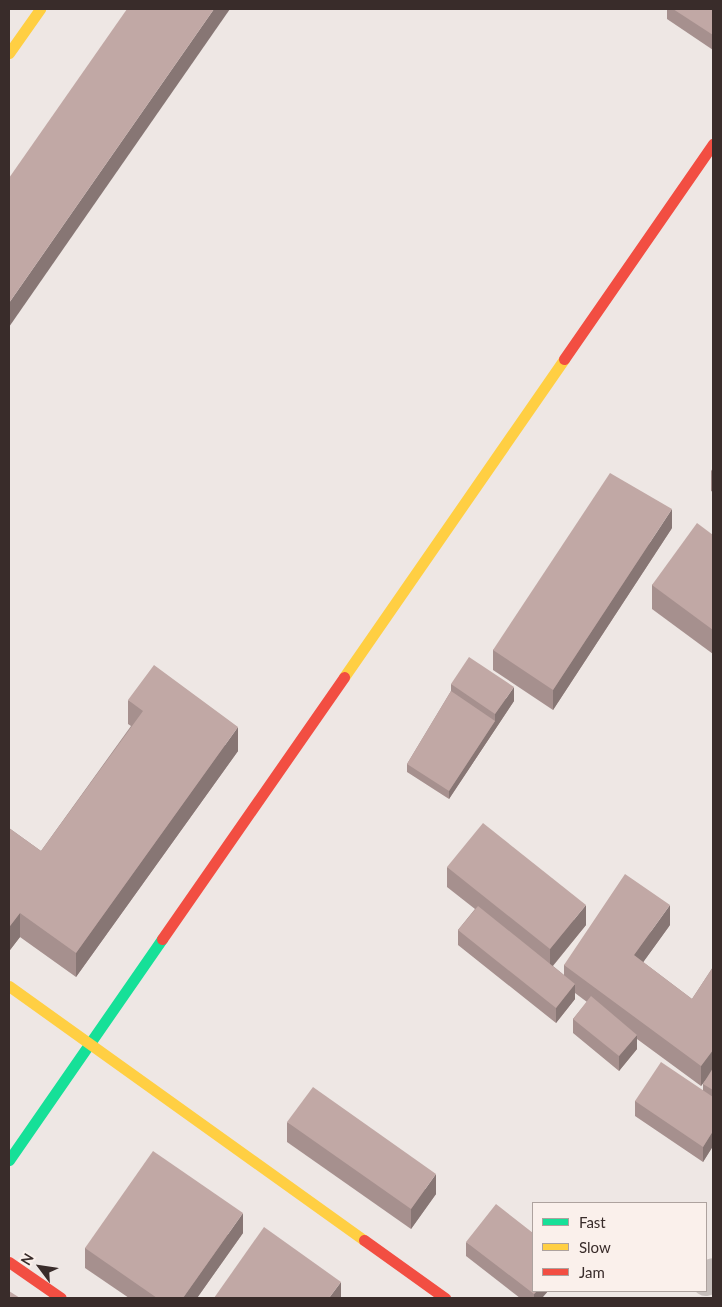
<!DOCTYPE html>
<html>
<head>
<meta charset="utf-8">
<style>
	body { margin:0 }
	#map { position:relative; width:722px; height:1307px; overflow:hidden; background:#eee7e4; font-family:Lato,sans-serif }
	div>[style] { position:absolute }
	.street>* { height:28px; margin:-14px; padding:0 14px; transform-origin:14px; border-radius:14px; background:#c7bfbc }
	.fast>* { height:11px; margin:-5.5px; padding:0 5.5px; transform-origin:5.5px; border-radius:5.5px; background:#16e098 }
	.slow>* { height:11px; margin:-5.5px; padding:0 5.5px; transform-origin:5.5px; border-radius:5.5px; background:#ffcf43 }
	.jam>* { height:11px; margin:-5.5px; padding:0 5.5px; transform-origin:5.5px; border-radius:5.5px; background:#f24e42 }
	.wall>* { inset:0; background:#a6908e }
	.shaded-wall>* { inset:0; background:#877674 }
	.building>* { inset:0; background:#c1a8a5 }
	span { translate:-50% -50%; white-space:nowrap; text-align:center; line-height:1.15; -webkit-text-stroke:5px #faf0eb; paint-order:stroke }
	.frame { position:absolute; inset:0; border:10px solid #392c2a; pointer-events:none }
	.legend { position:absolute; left:532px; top:1202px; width:175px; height:90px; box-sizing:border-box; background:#faf0eb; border:1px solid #ada29e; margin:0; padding:6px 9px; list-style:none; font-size:15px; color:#392c2a }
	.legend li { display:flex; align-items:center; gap:10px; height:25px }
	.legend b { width:25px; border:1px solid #ada29e }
	.north { position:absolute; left:15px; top:1242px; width:50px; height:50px; -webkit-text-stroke:4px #faf0eb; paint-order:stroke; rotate:301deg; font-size:14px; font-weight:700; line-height:20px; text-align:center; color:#392c2a }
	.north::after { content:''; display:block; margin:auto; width:18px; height:22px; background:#392c2a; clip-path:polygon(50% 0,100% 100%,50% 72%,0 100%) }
</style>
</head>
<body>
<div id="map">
	<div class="street">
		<div style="left:706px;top:1282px;width:12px;rotate:-55deg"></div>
	</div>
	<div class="fast">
		<div style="left:9px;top:1160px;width:269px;rotate:-55.3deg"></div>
	</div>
	<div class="slow">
		<div style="left:9px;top:53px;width:54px;rotate:-54.8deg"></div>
		<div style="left:344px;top:677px;width:387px;rotate:-55.3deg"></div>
		<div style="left:9px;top:986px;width:437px;rotate:35.6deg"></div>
	</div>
	<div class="jam">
		<div style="left:564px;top:359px;width:262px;rotate:-55.3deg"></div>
		<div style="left:162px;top:939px;width:319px;rotate:-55.2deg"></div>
		<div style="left:364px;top:1240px;width:100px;rotate:35.6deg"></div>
		<div style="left:9px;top:1262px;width:63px;rotate:34.7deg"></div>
	</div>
	<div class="wall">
		<div style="clip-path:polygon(667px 9px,713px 9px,713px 50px,667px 19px)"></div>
		<div style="clip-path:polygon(713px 468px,713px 492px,711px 491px,711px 471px)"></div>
		<div style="clip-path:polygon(672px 528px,553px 710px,493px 670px,493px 650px)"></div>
		<div style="clip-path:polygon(713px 535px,713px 654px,652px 609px,652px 585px)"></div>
		<div style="clip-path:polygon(451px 684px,514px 701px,449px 799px,407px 772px,407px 764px,451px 691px)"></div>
		<div style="clip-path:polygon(128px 700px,238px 751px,76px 977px,20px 937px,10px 950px,9px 949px,9px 828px,41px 851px,131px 726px,128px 724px)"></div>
		<div style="clip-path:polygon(447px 867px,586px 925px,553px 966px,564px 975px,564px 965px,670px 925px,643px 962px,692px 999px,713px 967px,713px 1146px,703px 1162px,635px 1116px,635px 1101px,703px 1090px,703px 1084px,707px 1078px,701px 1086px,637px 1039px,637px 1049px,619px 1071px,573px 1033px,573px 1019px,587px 1002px,575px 993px,575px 999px,556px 1023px,458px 945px,458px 930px,475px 909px,447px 887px)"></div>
		<div style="clip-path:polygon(287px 1122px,436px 1194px,411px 1229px,287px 1142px)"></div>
		<div style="clip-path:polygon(243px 1233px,197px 1298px,129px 1298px,85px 1268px,85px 1248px)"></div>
		<div style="clip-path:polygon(466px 1242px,548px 1291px,542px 1298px,520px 1298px,466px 1256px)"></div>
	</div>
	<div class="shaded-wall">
		<div style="clip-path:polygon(214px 9px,230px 9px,9px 327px,9px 303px)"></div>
		<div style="clip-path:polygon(672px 509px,672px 528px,553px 710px,553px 690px)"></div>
		<div style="clip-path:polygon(514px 687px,514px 701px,449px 799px,449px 791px,495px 721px,495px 714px)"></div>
		<div style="clip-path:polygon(238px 727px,238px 751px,76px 977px,76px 953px)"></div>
		<div style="clip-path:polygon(586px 905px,586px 925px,550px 969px,550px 949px)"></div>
		<div style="clip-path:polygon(670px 905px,670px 925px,634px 975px,634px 955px)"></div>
		<div style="clip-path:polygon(20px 913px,20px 937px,10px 950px,10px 926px)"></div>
		<div style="clip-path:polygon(575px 984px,575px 999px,556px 1023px,556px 1008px)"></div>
		<div style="clip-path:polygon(637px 1035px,637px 1049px,619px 1071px,619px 1056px)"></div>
		<div style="clip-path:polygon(713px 1050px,713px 1070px,701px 1086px,701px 1066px)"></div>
		<div style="clip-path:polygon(713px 1131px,713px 1146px,703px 1162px,703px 1147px)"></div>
		<div style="clip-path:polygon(436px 1174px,436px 1194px,411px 1229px,411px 1209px)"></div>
		<div style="clip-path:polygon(243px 1213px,243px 1233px,197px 1298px,183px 1298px)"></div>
		<div style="clip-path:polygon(341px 1282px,341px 1298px,329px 1298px)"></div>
		<div style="clip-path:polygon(537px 1291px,548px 1291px,542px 1298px,534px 1298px,534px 1294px)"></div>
	</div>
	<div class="building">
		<div style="clip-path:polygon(127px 9px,214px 9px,9px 303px,9px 178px)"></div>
		<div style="clip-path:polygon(673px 9px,713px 9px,713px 35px)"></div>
		<div style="clip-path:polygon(610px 473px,672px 509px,553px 690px,493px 650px)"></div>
		<div style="clip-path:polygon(697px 523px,713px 535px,713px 630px,652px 585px)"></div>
		<div style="clip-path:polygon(469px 657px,514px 687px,495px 714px,451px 684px)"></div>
		<div style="clip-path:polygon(154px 665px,238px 727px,76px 953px,20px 913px,10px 926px,9px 925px,9px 828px,41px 851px,143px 711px,128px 700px)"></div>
		<div style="clip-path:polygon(451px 691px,495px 721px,449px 791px,407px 764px)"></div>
		<div style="clip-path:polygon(483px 823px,586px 905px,550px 949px,447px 867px)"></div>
		<div style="clip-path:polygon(625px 874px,670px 905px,634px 955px,692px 999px,713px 967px,713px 1050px,701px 1066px,564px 965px)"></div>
		<div style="clip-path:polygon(478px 906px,575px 984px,556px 1008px,458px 930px)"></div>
		<div style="clip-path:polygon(591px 996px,637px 1035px,619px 1056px,573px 1019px)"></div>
		<div style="clip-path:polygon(661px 1062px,713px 1097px,713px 1131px,703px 1147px,635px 1101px)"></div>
		<div style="clip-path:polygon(713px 1068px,713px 1090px,703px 1084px)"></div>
		<div style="clip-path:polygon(313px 1087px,436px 1174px,411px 1209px,287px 1122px)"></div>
		<div style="clip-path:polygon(153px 1151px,243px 1213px,183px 1298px,157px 1298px,85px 1248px)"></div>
		<div style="clip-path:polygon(496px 1204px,533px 1233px,533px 1291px,537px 1291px,534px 1294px,466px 1242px)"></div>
		<div style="clip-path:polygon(264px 1227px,341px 1282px,329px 1298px,214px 1298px)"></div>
		<div style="clip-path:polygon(9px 1291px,20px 1298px,9px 1298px)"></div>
	</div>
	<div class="frame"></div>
	<ul class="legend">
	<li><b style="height:6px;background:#16e098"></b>Fast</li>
	<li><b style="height:6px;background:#ffcf43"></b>Slow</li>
	<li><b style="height:6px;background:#f24e42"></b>Jam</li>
	</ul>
	<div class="north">N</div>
</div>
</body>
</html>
